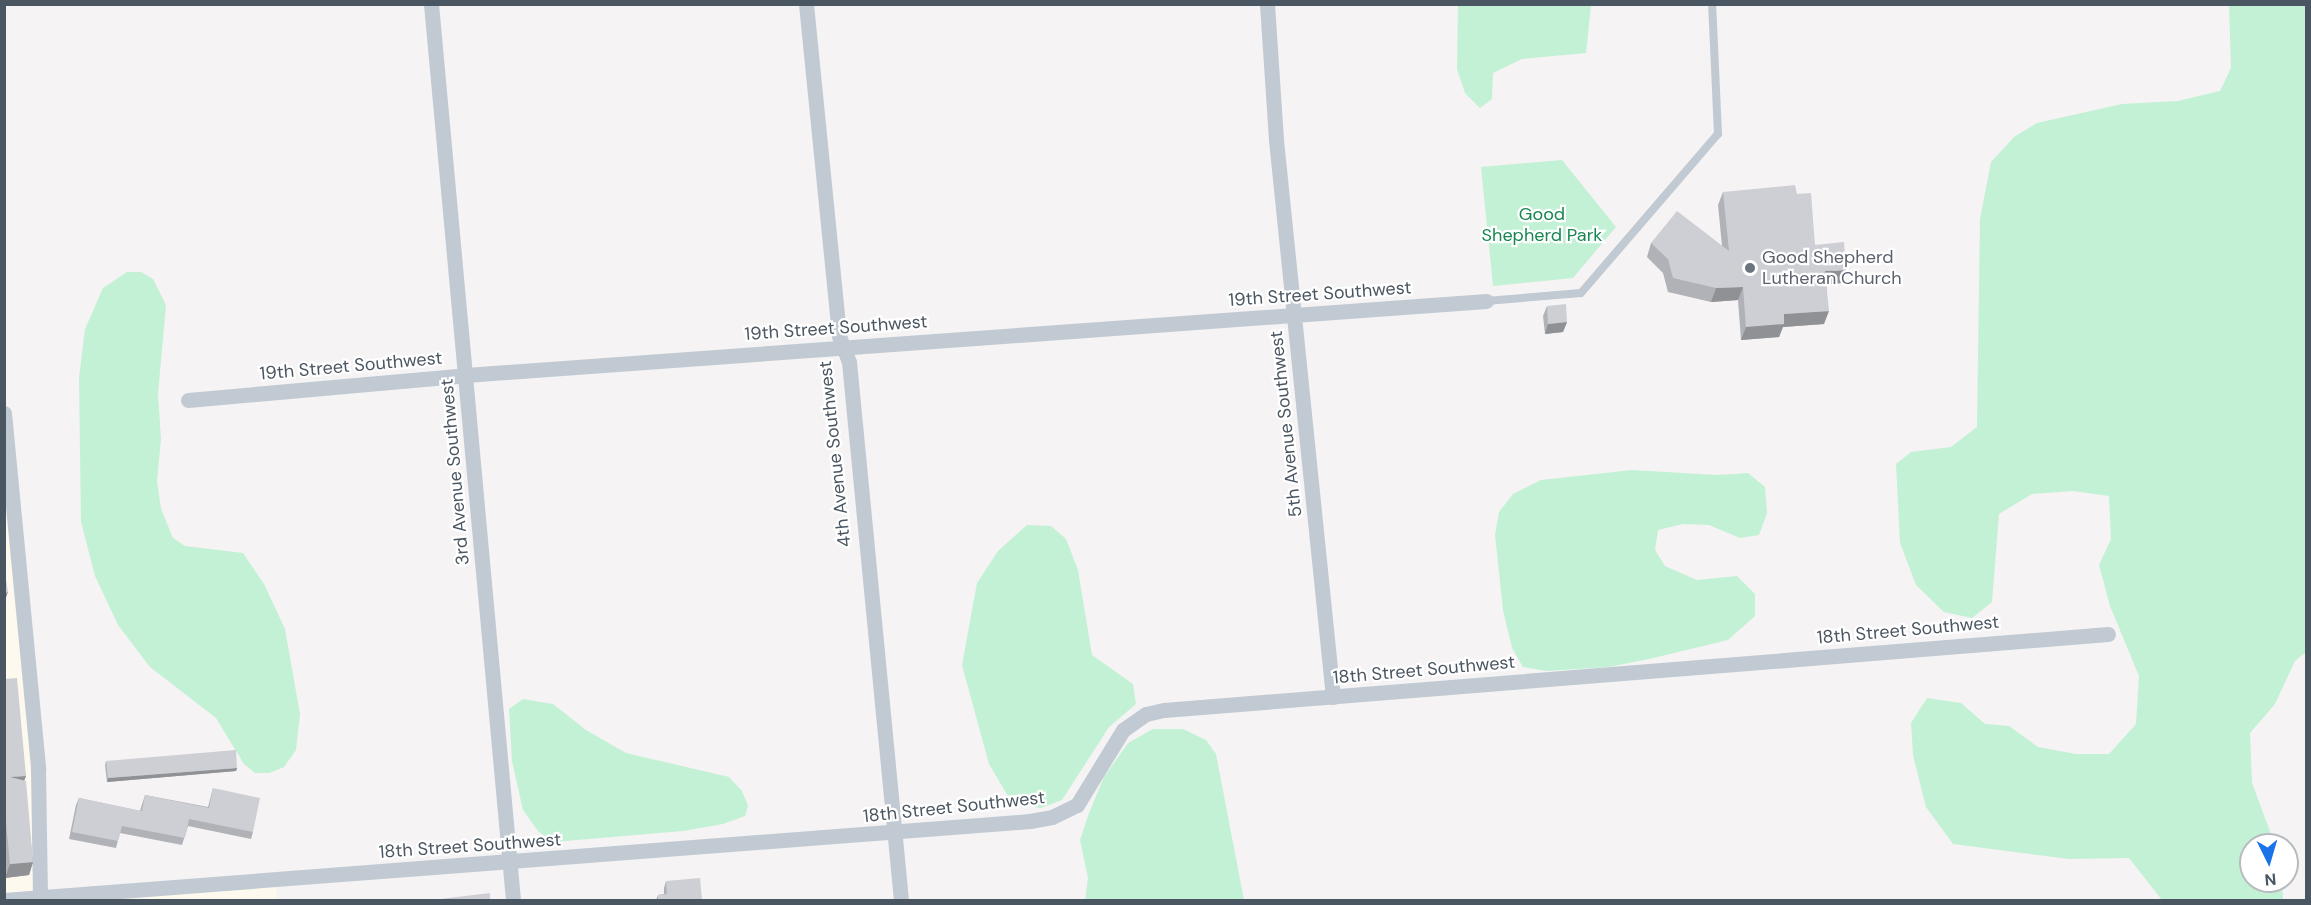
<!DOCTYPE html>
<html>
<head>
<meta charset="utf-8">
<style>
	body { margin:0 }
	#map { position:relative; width:2311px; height:905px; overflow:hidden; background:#f5f3f3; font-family:"DM Sans",sans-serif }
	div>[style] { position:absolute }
	.commercial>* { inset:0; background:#fdf9ef }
	.green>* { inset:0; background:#c3f1d5 }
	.path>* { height:3px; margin-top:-1.5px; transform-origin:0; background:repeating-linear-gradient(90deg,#7ad0a6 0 4.5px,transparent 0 7.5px) }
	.lane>* { height:8px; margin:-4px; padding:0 4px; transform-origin:4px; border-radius:4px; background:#c1cad2 }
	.street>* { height:15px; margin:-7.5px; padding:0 7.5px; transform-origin:7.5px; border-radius:7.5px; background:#c1cad2 }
	.wall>* { inset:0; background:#b0b2b7 }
	.shaded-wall>* { inset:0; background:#909195 }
	.building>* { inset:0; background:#cdcfd5 }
	.dots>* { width:16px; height:16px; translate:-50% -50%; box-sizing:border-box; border:3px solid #fff; border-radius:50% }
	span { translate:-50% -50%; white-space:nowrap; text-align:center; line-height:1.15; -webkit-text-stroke:4.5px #fff; paint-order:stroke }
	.park-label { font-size:18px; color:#17864f }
	.worship-label { font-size:18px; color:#5b616d }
	.left { translate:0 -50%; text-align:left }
	.street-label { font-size:18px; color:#4a5661 }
	.frame { position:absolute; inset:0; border:6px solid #4a5661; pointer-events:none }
	.north { position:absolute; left:2239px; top:833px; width:60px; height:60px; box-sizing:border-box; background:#fff; border:2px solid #b7bbc0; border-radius:50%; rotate:175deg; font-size:16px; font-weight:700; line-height:24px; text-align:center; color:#4a5661 }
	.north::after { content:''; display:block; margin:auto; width:21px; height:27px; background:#1a73e8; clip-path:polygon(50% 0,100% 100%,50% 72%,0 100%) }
</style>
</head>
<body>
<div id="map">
	<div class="commercial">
		<div style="clip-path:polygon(4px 413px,40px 897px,276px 880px,277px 900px,5px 900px)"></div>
	</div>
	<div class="green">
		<div style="clip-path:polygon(1458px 5px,1591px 5px,1586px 53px,1522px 59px,1493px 73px,1492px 99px,1480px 108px,1465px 93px,1457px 69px)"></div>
		<div style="clip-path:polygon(2229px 5px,2306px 5px,2306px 652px,2295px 661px,2275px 704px,2250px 733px,2252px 783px,2275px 845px,2251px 845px,2251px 881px,2282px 881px,2283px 900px,2162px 900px,2129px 858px,2069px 859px,1953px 844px,1926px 807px,1913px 755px,1911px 723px,1927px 698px,1961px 703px,1985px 724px,2009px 726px,2038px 747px,2076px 754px,2109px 754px,2136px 724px,2139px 676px,2110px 606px,2099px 565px,2111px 539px,2109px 496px,2073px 491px,2032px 494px,1999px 514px,1992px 602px,1972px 618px,1944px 612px,1916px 585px,1900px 543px,1896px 464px,1911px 452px,1951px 447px,1977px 427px,1980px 219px,1991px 162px,2014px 137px,2037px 123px,2122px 104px,2178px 101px,2220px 91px,2231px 68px)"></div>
		<div style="clip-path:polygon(1562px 160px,1616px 227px,1573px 278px,1493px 286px,1481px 167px)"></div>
		<div style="clip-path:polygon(127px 272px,141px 272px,153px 279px,166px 305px,158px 394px,161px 439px,157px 481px,161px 509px,173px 538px,185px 546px,243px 553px,264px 584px,285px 629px,300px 714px,296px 750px,284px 767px,269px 773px,255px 773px,244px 764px,216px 718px,150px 667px,118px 625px,95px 576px,81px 522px,79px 378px,85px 329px,103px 288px)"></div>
		<div style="clip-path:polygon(1632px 470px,1717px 475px,1748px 473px,1765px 487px,1767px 513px,1759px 535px,1740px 538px,1709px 525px,1683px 524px,1658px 530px,1655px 550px,1665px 566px,1697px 580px,1737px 576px,1755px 594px,1755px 616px,1728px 640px,1649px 659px,1609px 667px,1547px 671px,1523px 667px,1512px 648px,1503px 610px,1495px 535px,1499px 512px,1513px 494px,1541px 480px)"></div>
		<div style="clip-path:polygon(1027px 525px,1051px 526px,1066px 539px,1078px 570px,1092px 655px,1133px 684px,1136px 704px,1109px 727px,1062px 800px,1041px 808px,1012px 803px,989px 764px,962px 665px,977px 583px,998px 551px)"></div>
		<div style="clip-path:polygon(523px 699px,553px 704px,586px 730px,626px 753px,729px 777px,742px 791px,748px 806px,745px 816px,723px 824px,683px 831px,553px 842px,538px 831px,523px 810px,512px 761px,509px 709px)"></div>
		<div style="clip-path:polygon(1153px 729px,1183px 729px,1206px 740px,1216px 754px,1244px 900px,1085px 900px,1088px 878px,1080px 840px,1089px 813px,1104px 777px,1128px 743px)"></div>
	</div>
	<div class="path">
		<div style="left:275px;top:900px;width:9px"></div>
	</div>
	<div class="lane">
		<div style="left:1486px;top:301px;width:95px;rotate:-4.8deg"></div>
		<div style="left:1581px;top:293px;width:210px;rotate:-49.3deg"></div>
		<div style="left:1718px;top:134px;width:130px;rotate:-92.6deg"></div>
	</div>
	<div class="street">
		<div style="left:431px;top:4px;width:900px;rotate:84.77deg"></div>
		<div style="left:806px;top:4px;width:334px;rotate:84.3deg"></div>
		<div style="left:839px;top:336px;width:28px;rotate:69deg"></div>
		<div style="left:849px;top:362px;width:541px;rotate:84.48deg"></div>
		<div style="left:1267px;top:4px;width:136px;rotate:86.2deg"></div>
		<div style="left:1276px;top:140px;width:560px;rotate:84.16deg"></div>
		<div style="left:188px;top:400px;width:279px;rotate:-5.1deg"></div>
		<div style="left:466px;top:375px;width:1023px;rotate:-4.15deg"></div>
		<div style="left:4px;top:413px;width:358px;rotate:84.5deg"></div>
		<div style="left:38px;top:769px;width:128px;rotate:89.1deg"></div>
		<div style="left:4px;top:900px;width:1029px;rotate:-4.4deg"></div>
		<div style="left:1030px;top:821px;width:22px;rotate:-10deg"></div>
		<div style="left:1052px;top:817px;width:28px;rotate:-26deg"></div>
		<div style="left:1077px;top:805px;width:88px;rotate:-58.5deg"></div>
		<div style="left:1123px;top:730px;width:28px;rotate:-35deg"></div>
		<div style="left:1146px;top:714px;width:18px;rotate:-13deg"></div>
		<div style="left:1164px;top:710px;width:947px;rotate:-4.6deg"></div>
	</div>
	<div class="wall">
		<div style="clip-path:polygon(1723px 192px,1797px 194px,1815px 245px,1842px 283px,1827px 284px,1824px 324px,1783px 327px,1779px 337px,1741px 340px,1738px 300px,1711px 302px,1668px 292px,1663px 273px,1647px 257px,1651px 243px,1722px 246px,1718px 205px)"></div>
		<div style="clip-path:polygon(1547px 306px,1567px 322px,1563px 332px,1545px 334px,1543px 316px)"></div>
		<div style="clip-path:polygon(4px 679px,26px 776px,24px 780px,33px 862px,29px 875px,5px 878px)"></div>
		<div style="clip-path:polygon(106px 761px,237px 768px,236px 771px,107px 782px,105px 765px)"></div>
		<div style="clip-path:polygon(213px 788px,253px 832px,251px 839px,188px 826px,182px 845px,120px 833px,116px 848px,69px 839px,76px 805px,79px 798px,140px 811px,145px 795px,208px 807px)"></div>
		<div style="clip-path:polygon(666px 881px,702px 900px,656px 900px,658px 895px,664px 894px,664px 888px)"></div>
	</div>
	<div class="shaded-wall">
		<div style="clip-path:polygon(1846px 270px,1842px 283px,1820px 285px,1825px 271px)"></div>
		<div style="clip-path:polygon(1743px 287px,1738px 300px,1711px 302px,1716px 288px)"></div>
		<div style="clip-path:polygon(1829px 311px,1824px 324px,1783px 327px,1779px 337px,1741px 340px,1746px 327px,1784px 314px)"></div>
		<div style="clip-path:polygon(1567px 322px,1563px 332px,1545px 334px,1548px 324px)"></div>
		<div style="clip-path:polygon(8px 592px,4px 603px,4px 593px)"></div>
		<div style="clip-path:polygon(237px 768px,236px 771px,107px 782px,108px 778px)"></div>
		<div style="clip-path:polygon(26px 776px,21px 789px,10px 777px)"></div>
		<div style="clip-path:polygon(33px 862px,29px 875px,5px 878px,10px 864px)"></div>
	</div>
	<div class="building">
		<div style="clip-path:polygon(1795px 185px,1797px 194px,1811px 193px,1815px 245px,1844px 242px,1846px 270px,1825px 271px,1829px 311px,1784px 314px,1784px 324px,1746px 327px,1743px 287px,1716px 288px,1673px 278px,1668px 259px,1651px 243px,1677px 211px,1729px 251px,1723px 192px)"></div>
		<div style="clip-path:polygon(1566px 304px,1567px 322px,1548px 324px,1547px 306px)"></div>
		<div style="clip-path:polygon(4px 567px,8px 592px,4px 593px)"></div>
		<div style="clip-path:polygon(17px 678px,26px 776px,10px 777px,26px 781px,33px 862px,10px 864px,4px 801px,4px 679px)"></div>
		<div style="clip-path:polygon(236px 750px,237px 768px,108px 778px,106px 761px)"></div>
		<div style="clip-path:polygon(213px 788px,260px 798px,253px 832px,189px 819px,185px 838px,122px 826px,118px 841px,72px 832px,79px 798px,142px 811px,145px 795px,209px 808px)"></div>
		<div style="clip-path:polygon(700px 878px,702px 900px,658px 900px,658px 895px,667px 894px,666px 881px)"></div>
		<div style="clip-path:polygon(490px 893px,490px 900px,432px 900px)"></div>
	</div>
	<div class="dots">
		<div style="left:1750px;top:268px;background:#6b7280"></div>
	</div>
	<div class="park-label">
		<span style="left:1542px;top:225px">Good<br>Shepherd Park</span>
	</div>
	<div class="worship-label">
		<span class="left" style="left:1762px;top:268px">Good Shepherd<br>Lutheran Church</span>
	</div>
	<div class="street-label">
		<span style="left:1320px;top:294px;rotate:-4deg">19th Street Southwest</span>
		<span style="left:836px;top:328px;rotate:-4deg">19th Street Southwest</span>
		<span style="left:351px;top:366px;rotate:-5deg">19th Street Southwest</span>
		<span style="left:1286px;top:424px;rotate:-96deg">5th Avenue Southwest</span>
		<span style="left:835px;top:454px;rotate:-96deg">4th Avenue Southwest</span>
		<span style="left:455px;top:472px;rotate:-95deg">3rd Avenue Southwest</span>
		<span style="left:1908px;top:630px;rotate:-5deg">18th Street Southwest</span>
		<span style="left:1424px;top:670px;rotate:-5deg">18th Street Southwest</span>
		<span style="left:954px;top:807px;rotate:-6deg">18th Street Southwest</span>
		<span style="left:470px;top:846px;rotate:-4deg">18th Street Southwest</span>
	</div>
	<div class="frame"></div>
	<div class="north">N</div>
</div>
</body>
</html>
